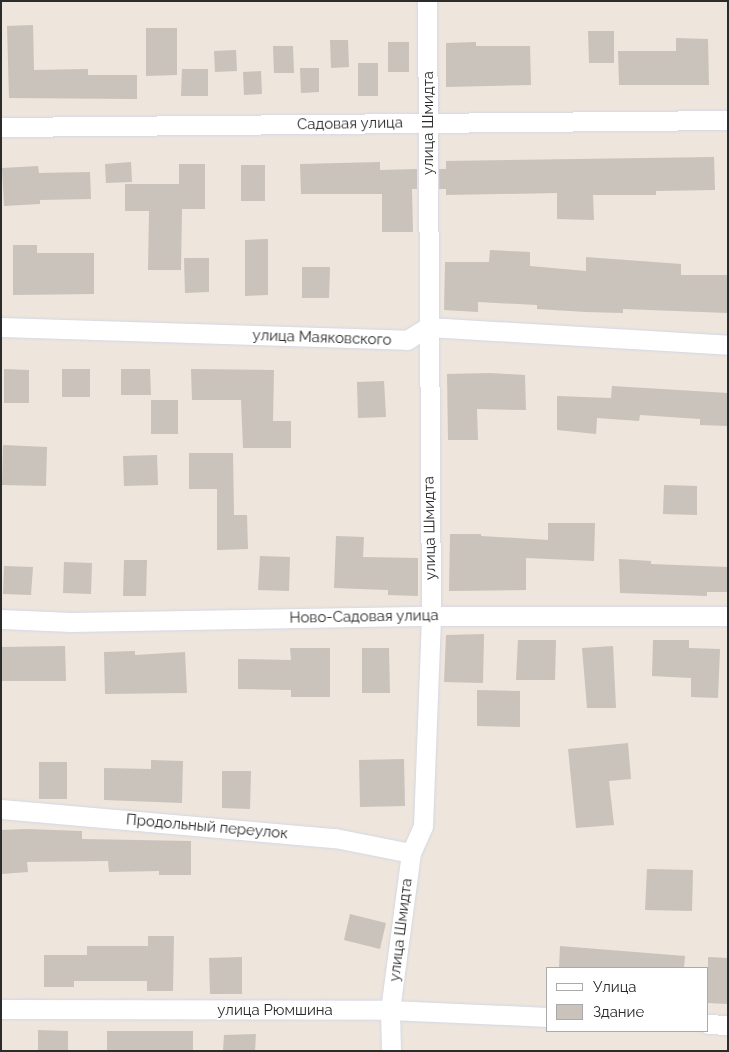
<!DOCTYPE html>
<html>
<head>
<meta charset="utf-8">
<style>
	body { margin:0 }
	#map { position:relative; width:729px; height:1052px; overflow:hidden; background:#eee5dc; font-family:Raleway,sans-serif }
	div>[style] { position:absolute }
	.building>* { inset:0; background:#c9c3bb }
	.roads { filter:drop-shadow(0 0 1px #d1d7e5) drop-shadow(0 0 1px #d1d7e5) }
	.minor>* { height:19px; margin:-9.5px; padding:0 9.5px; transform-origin:9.5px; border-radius:9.5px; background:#fff }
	span { translate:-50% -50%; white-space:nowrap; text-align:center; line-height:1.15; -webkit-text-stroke:4px #fff; paint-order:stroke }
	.street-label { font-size:15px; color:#2b2b2b }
	.frame { position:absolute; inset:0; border:2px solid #2b2b2b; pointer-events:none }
	.legend { position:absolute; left:546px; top:967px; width:162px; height:65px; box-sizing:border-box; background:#fff; border:1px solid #aaa; margin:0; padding:6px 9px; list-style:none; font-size:15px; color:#2b2b2b }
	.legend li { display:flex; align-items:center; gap:10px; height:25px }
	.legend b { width:25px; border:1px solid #aaa }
</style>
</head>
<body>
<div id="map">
	<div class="building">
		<div style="clip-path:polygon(33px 25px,34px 70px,88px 69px,88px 75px,137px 75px,137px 99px,9px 98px,7px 26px)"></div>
		<div style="clip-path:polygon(146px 28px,177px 28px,177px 75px,146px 76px)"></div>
		<div style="clip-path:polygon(588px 31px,614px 31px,614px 63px,589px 63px)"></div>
		<div style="clip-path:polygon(676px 38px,708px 39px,709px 85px,619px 85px,618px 51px,676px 51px)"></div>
		<div style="clip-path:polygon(330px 40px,348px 40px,349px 67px,331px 68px)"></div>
		<div style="clip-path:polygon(388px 42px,409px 42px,409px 72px,388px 72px)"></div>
		<div style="clip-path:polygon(476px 42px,476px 46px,530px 46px,531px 85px,446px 87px,446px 43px)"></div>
		<div style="clip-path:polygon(273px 46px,293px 46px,294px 73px,274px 73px)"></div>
		<div style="clip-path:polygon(236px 50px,237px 71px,215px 72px,214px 51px)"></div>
		<div style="clip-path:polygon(358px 63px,378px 63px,378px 96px,358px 96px)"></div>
		<div style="clip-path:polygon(300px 68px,319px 68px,319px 92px,301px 93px)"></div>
		<div style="clip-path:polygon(182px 69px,208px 69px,208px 96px,181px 96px)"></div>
		<div style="clip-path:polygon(261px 71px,262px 94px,244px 95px,243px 72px)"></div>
		<div style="clip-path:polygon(714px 157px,715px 190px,656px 191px,656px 195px,593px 195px,594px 220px,557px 219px,557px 193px,446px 195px,446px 189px,439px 189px,439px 169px,446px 169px,446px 161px)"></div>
		<div style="clip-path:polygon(131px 162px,132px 182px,106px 183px,105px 164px)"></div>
		<div style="clip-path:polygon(380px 162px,380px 170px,417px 169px,417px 189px,412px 189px,413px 232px,382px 232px,382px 194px,301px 194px,300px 164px)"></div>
		<div style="clip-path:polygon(179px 164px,205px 164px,205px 209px,182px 209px,181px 270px,148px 270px,149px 211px,125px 211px,125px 184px,179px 184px)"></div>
		<div style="clip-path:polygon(241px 165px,265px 165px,265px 201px,241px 201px)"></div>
		<div style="clip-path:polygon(38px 166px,39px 173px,90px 172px,91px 199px,40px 200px,40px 204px,4px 206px,2px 168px)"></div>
		<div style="clip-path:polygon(268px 239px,268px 295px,245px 296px,245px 240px)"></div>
		<div style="clip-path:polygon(13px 245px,37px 245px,37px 253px,94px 253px,94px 294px,13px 295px)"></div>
		<div style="clip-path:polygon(490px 250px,530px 252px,530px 266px,586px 271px,586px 257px,681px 264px,681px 275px,728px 275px,728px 313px,623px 309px,623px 313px,586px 312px,537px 309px,537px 305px,478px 302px,478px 312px,444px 310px,445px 262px,489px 262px)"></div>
		<div style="clip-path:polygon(184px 258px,209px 258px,209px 292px,185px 293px)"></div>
		<div style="clip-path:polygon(302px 267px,330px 267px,329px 298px,302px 298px)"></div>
		<div style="clip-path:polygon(4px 369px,29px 370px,29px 403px,4px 403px)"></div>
		<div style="clip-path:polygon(62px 369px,90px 369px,90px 397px,62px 397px)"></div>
		<div style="clip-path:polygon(121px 369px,150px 369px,151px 395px,121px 395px)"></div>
		<div style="clip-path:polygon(191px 369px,274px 370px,273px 421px,291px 421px,291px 448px,243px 448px,241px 400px,192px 400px)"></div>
		<div style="clip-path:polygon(490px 373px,525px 375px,526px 410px,477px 409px,478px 440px,448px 440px,447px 374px)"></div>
		<div style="clip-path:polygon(384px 381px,386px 417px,358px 418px,357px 382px)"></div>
		<div style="clip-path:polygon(612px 386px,728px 393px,727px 426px,700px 425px,700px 419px,640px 415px,639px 421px,597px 418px,596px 434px,557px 430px,557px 396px,611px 398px)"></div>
		<div style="clip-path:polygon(151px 400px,178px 400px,178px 434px,151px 434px)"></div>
		<div style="clip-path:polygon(3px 445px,47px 447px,46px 486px,2px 485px)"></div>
		<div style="clip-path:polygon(189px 453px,233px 453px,234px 515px,247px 515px,248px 549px,217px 550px,217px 489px,189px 489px)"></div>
		<div style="clip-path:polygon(157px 455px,158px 485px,124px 486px,123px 456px)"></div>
		<div style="clip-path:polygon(664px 485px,697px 486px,697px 515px,663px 514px)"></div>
		<div style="clip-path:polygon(548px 523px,595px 523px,594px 561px,526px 558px,526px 590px,449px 591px,450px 534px,481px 534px,481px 536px,548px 540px)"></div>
		<div style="clip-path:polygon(336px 536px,364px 537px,363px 557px,418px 558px,418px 596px,388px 595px,388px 590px,334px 588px)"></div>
		<div style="clip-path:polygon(260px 556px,290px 557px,289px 591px,258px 590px)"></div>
		<div style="clip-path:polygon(619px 559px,651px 561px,651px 564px,728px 567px,728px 592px,707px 592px,707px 596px,620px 593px)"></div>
		<div style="clip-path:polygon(124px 560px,147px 560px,146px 596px,123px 596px)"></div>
		<div style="clip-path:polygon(64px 562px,92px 563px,91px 594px,63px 593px)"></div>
		<div style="clip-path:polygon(4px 566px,33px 567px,31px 595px,3px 594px)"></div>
		<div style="clip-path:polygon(484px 634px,483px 683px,444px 682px,446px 635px)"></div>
		<div style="clip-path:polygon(518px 640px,556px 640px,555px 680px,516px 680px)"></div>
		<div style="clip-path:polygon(653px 640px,689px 640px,689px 648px,720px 649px,718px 698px,691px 697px,691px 678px,652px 676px)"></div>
		<div style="clip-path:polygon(65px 646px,66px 681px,1px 681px,1px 647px)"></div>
		<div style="clip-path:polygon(613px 646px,616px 708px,587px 708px,582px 648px)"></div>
		<div style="clip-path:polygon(290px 648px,330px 648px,330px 697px,291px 697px,291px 690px,238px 689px,238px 659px,291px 660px)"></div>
		<div style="clip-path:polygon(362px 648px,389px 648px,390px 693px,362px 693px)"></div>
		<div style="clip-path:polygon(135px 651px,135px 655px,185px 652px,187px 693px,105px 694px,104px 652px)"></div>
		<div style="clip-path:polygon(477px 690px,520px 691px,520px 727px,477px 726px)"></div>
		<div style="clip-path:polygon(628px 743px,631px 779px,609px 781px,614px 825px,576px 828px,568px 749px)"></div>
		<div style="clip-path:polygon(404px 759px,405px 806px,360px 807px,359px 760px)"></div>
		<div style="clip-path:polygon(151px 760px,183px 761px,182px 803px,104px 800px,104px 768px,151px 769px)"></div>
		<div style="clip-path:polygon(39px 762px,67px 762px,67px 799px,39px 799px)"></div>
		<div style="clip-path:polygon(222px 771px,251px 771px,250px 809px,222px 808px)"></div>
		<div style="clip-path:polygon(26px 829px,82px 831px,82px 839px,191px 841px,191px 875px,159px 875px,159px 871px,109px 872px,108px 861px,27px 862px,28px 872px,1px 874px,1px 830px)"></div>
		<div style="clip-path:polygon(647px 869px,693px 870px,692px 911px,645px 910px)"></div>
		<div style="clip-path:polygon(350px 914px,386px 923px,380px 949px,344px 940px)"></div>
		<div style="clip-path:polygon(148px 936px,174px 936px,173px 991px,147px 991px,147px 981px,74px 981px,74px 987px,44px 987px,44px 955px,87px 955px,87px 946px,148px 946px)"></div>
		<div style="clip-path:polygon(560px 946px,685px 956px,684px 968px,559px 968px)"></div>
		<div style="clip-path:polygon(242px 957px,242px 994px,210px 994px,209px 958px)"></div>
		<div style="clip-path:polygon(708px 957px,728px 958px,728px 1004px,708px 1003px)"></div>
		<div style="clip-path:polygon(38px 1030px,68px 1031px,68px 1051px,38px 1051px)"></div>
		<div style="clip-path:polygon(107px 1031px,193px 1031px,193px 1051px,107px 1051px)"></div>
		<div style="clip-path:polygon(256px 1034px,255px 1051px,223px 1051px,224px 1035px)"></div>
	</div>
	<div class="roads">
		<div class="minor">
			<div style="left:1px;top:127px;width:727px;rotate:-0.55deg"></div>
			<div style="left:1px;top:327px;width:406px;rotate:1.8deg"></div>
			<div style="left:407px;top:340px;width:25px;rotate:-32deg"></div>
			<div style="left:428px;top:327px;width:301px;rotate:3.4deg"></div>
			<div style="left:1px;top:619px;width:70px;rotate:2.5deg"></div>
			<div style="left:71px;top:622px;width:360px;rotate:-1deg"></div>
			<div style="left:431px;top:616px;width:297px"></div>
			<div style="left:1px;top:809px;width:335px;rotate:5deg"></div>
			<div style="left:335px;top:838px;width:77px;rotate:11.2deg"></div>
			<div style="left:1px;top:1009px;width:389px;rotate:0.1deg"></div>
			<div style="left:390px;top:1010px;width:158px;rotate:2.5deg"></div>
			<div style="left:708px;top:1024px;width:20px;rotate:3deg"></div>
			<div style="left:391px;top:1051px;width:41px;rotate:-91.4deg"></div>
			<div style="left:390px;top:1010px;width:158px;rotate:-82.4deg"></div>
			<div style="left:411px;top:853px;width:30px;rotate:-66deg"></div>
			<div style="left:423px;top:826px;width:210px;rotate:-87.8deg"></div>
			<div style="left:431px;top:616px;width:615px;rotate:-90.37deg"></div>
		</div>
	</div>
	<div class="street-label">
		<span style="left:429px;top:123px;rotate:-90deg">улица Шмидта</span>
		<span style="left:350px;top:124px;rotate:-1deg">Садовая улица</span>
		<span style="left:322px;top:338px;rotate:2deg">улица Маяковского</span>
		<span style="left:430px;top:528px;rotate:-91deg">улица Шмидта</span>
		<span style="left:364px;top:617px;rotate:-1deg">Ново-Садовая улица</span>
		<span style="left:207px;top:827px;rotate:5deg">Продольный переулок</span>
		<span style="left:401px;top:930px;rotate:-83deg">улица Шмидта</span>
		<span style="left:275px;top:1011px">улица Рюмшина</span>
	</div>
	<div class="frame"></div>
	<ul class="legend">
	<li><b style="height:6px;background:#fff"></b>Улица</li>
	<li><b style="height:14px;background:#c9c3bb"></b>Здание</li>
	</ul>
</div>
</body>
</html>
